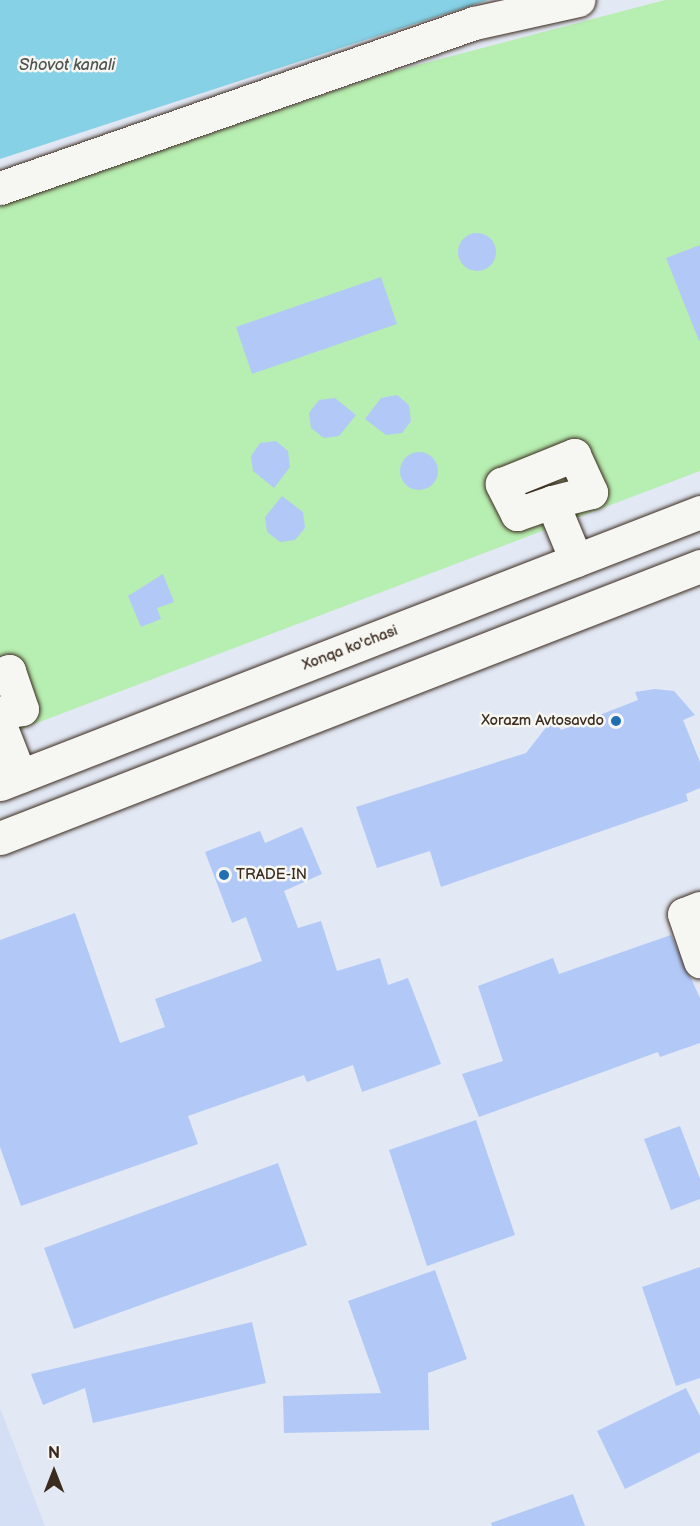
<!DOCTYPE html>
<html>
<head>
<meta charset="utf-8">
<style>
	body { margin:0 }
	#map { position:relative; width:700px; height:1526px; overflow:hidden; background:#e2e8f4; font-family:"Balsamiq Sans",sans-serif }
	div>[style] { position:absolute }
	.built>* { inset:0; background:#d4dff5 }
	.green>* { inset:0; background:#b7eeb1 }
	.water>* { inset:0; background:#86d1e6 }
	.building>* { inset:0; background:#b2c9f8 }
	.round { border-radius:50% }
	.roads { filter:drop-shadow(0 0 2px #3b2a1e) drop-shadow(0 0 2px #3b2a1e) }
	.minor>* { height:33px; margin:-16.5px; padding:0 16.5px; transform-origin:16.5px; border-radius:16.5px; background:#f6f6f2 }
	.major>* { height:33px; margin:-16.5px; padding:0 16.5px; transform-origin:16.5px; border-radius:16.5px; background:#f6f6f2 }
	.dots>* { width:16px; height:16px; translate:-50% -50%; box-sizing:border-box; border:3px solid #f6f6f2; border-radius:50% }
	span { translate:-50% -50%; white-space:nowrap; text-align:center; line-height:1.15; -webkit-text-stroke:5px #f6f6f2; paint-order:stroke }
	.street-label { font-size:15px; color:#3b2a1e }
	.poi-label { font-size:15px; color:#3b2a1e }
	.right { translate:-100% -50%; text-align:right }
	.left { translate:0 -50%; text-align:left }
	.water-label { font-size:16px; color:#4e5450; font-style:italic }
	.north { position:absolute; left:24px; top:1442px; width:60px; height:60px; -webkit-text-stroke:4px #f6f6f2; paint-order:stroke; rotate:0deg; font-size:16px; font-weight:700; line-height:24px; text-align:center; color:#3b2a1e }
	.north::after { content:''; display:block; margin:auto; width:21px; height:27px; background:#3b2a1e; clip-path:polygon(50% 0,100% 100%,50% 72%,0 100%) }
</style>
</head>
<body>
<div id="map">
	<div class="built">
		<div style="clip-path:polygon(0 1408px,45px 1526px,0 1526px)"></div>
	</div>
	<div class="green">
		<div style="clip-path:polygon(665px 0,700px 0,700px 471px,0 737px,0 206px,387px 73px)"></div>
	</div>
	<div class="water">
		<div style="clip-path:polygon(0 0,488px 0,0 159px)"></div>
	</div>
	<div class="building">
		<div class="round" style="left:458px;top:233px;width:38px;height:38px"></div>
		<div style="clip-path:polygon(700px 245px,700px 340px,699px 341px,666px 258px)"></div>
		<div style="clip-path:polygon(381px 277px,397px 324px,252px 374px,236px 327px)"></div>
		<div style="clip-path:polygon(397px 395px,409px 405px,411px 421px,402px 433px,386px 435px,365px 419px,381px 398px)"></div>
		<div style="clip-path:polygon(335px 398px,356px 415px,339px 436px,324px 438px,311px 428px,309px 413px,319px 400px)"></div>
		<div style="clip-path:polygon(276px 441px,288px 451px,290px 467px,274px 488px,253px 471px,251px 456px,260px 443px)"></div>
		<div class="round" style="left:400px;top:452px;width:38px;height:38px"></div>
		<div style="clip-path:polygon(282px 496px,303px 512px,305px 528px,295px 540px,280px 542px,267px 532px,265px 517px)"></div>
		<div style="clip-path:polygon(163px 574px,174px 602px,157px 608px,161px 619px,141px 627px,128px 596px)"></div>
		<div style="clip-path:polygon(655px 689px,674px 691px,695px 715px,683px 720px,700px 762px,700px 788px,686px 794px,688px 801px,441px 887px,430px 851px,377px 868px,356px 807px,526px 753px,555px 716px,561px 730px,638px 700px,635px 692px)"></div>
		<div style="clip-path:polygon(302px 827px,322px 874px,284px 891px,298px 928px,321px 921px,337px 971px,380px 958px,388px 985px,408px 978px,441px 1064px,362px 1092px,353px 1065px,307px 1082px,304px 1075px,188px 1116px,198px 1144px,21px 1206px,0 1147px,0 940px,75px 913px,120px 1043px,165px 1027px,155px 999px,262px 961px,246px 917px,232px 923px,205px 852px,260px 831px,265px 843px)"></div>
		<div style="clip-path:polygon(671px 935px,700px 998px,700px 1043px,660px 1057px,658px 1052px,479px 1117px,462px 1074px,503px 1061px,478px 986px,553px 958px,559px 974px)"></div>
		<div style="clip-path:polygon(476px 1120px,515px 1235px,427px 1266px,389px 1150px)"></div>
		<div style="clip-path:polygon(680px 1126px,700px 1179px,700px 1199px,671px 1210px,644px 1139px)"></div>
		<div style="clip-path:polygon(278px 1163px,307px 1245px,74px 1329px,44px 1248px)"></div>
		<div style="clip-path:polygon(700px 1267px,700px 1378px,676px 1386px,642px 1287px)"></div>
		<div style="clip-path:polygon(435px 1270px,467px 1359px,428px 1373px,429px 1430px,284px 1433px,283px 1396px,381px 1393px,348px 1301px)"></div>
		<div style="clip-path:polygon(252px 1322px,266px 1383px,93px 1423px,85px 1388px,43px 1405px,31px 1374px)"></div>
		<div style="clip-path:polygon(686px 1388px,700px 1416px,700px 1452px,625px 1489px,597px 1431px)"></div>
		<div style="clip-path:polygon(573px 1494px,585px 1526px,492px 1526px,491px 1523px)"></div>
	</div>
	<div class="roads">
		<div class="minor">
			<div style="left:0;top:188px;width:502px;rotate:-19.19deg"></div>
			<div style="left:474px;top:23px;width:107px;rotate:-12.5deg"></div>
			<div style="left:552px;top:502px;width:37px;rotate:161deg"></div>
			<div style="left:517px;top:514px;width:34px;rotate:-117deg"></div>
			<div style="left:502px;top:484px;width:78px;rotate:-21.9deg"></div>
			<div style="left:574px;top:455px;width:41px;rotate:65.3deg"></div>
			<div style="left:591px;top:492px;width:40px;rotate:165.6deg"></div>
			<div style="left:552px;top:502px;width:63px;rotate:67.5deg"></div>
			<div style="left:0;top:675px;width:10px;rotate:-24deg"></div>
			<div style="left:9px;top:671px;width:40px;rotate:71.1deg"></div>
			<div style="left:22px;top:709px;width:22px;rotate:170deg"></div>
			<div style="left:0;top:725px;width:55px;rotate:68.6deg"></div>
			<div style="left:700px;top:908px;width:17px;rotate:159deg"></div>
			<div style="left:684px;top:914px;width:50px;rotate:71.2deg"></div>
		</div>
		<div class="major">
			<div style="left:0;top:784px;width:751px;rotate:-21.23deg"></div>
			<div style="left:0;top:838px;width:751px;rotate:-21.23deg"></div>
		</div>
	</div>
	<div class="dots">
		<div style="left:616px;top:721px;background:#1f6fb2"></div>
		<div style="left:224px;top:875px;background:#1f6fb2"></div>
	</div>
	<div class="street-label">
		<span style="left:350px;top:648px;rotate:-21deg">Xonqa ko'chasi</span>
	</div>
	<div class="poi-label">
		<span class="right" style="left:604px;top:721px">Xorazm Avtosavdo</span>
		<span class="left" style="left:236px;top:875px">TRADE-IN</span>
	</div>
	<div class="water-label">
		<span style="left:67px;top:66px">Shovot kanali</span>
	</div>
	<div class="north">N</div>
</div>
</body>
</html>
